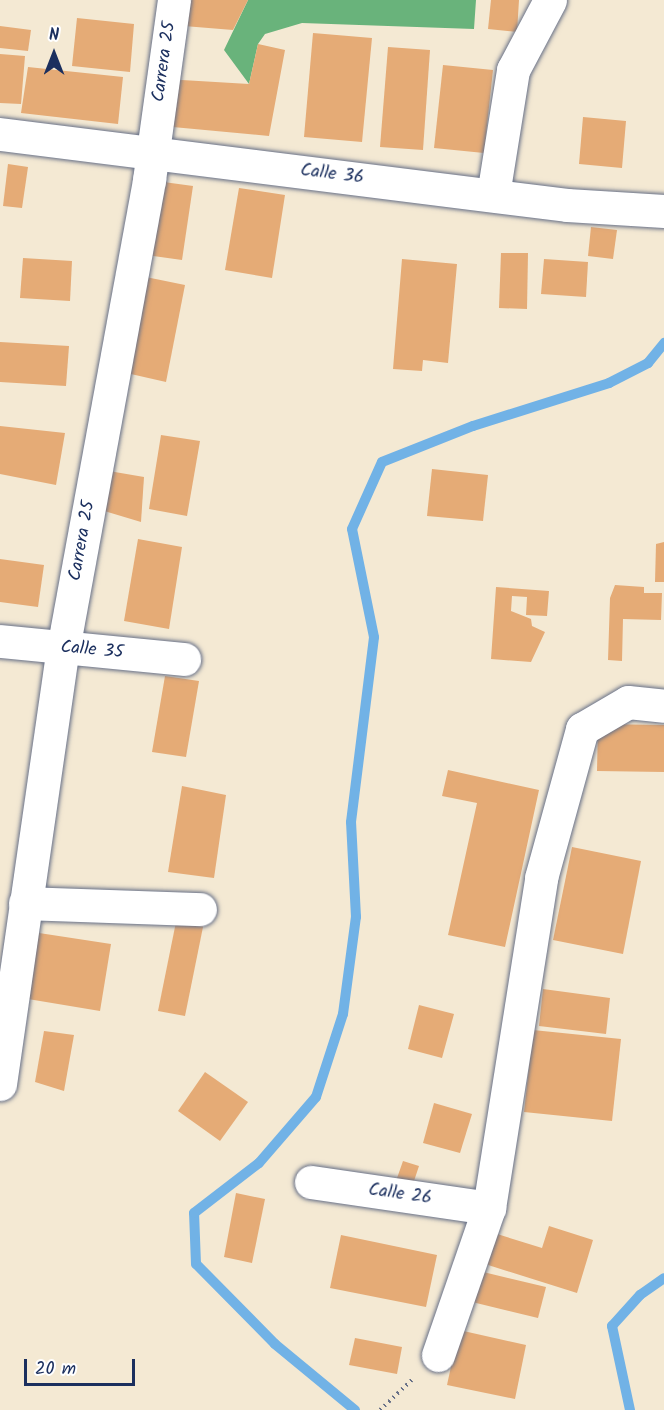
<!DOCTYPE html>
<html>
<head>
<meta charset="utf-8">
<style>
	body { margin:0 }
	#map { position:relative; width:664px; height:1410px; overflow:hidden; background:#f4e9d3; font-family:Kalam,sans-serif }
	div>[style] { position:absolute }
	.forest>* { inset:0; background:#69b37b }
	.stream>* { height:10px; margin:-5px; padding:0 5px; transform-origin:5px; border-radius:5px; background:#71b2e6 }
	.building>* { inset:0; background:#e5ab76 }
	.path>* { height:4px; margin-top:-2px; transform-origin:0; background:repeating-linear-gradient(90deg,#677087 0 1.5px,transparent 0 6px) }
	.roads { filter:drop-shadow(0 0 2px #677087) drop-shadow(0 0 2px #677087) }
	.minor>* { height:33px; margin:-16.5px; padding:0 16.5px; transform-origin:16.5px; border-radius:16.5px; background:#fff }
	.tertiary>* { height:33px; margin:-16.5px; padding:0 16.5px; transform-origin:16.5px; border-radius:16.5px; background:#fff }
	span { translate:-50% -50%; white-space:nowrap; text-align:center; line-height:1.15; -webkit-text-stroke:4.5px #fff; paint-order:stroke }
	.street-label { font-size:18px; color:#1b2f5e }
	.north { position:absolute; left:24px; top:24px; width:60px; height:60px; -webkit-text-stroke:4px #fff; paint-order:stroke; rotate:0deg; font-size:16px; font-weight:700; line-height:24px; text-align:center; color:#1b2f5e }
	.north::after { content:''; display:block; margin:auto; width:21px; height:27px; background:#1b2f5e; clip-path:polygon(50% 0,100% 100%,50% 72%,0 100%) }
	.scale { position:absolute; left:24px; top:1359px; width:111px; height:27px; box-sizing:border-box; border:3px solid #1b2f5e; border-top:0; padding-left:8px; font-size:18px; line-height:21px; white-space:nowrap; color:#1b2f5e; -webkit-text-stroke:4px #fff; paint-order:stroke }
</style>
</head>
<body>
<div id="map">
	<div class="forest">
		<div style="clip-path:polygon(248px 0,476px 0,474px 29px,302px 23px,265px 34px,258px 44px,249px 84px,224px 50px)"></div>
	</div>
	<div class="stream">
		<div style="left:355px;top:1410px;width:104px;rotate:-140.5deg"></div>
		<div style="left:275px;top:1344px;width:112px;rotate:-134.6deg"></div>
		<div style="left:196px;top:1264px;width:51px;rotate:-92.2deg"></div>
		<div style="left:194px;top:1213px;width:82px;rotate:-37.6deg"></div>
		<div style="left:259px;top:1163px;width:87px;rotate:-49.2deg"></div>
		<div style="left:316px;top:1097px;width:87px;rotate:-72deg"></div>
		<div style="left:343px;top:1014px;width:98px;rotate:-82.4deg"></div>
		<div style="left:356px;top:917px;width:95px;rotate:-93deg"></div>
		<div style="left:351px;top:822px;width:186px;rotate:-82.9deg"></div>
		<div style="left:374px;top:637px;width:110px;rotate:-101.5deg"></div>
		<div style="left:352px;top:529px;width:73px;rotate:-65.9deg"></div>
		<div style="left:382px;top:462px;width:98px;rotate:-21.6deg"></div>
		<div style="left:473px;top:426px;width:143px;rotate:-17.5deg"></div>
		<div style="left:609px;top:383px;width:44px;rotate:-27.1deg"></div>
		<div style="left:648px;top:363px;width:26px;rotate:-51deg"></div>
		<div style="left:630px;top:1410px;width:86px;rotate:-102.1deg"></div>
		<div style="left:612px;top:1326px;width:42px;rotate:-47.9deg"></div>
		<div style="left:640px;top:1295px;width:29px;rotate:-35deg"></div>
	</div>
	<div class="building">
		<div style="clip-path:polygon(186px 0,248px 0,233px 30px,184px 26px)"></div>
		<div style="clip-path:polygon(491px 0,519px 0,517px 32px,488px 29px)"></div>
		<div style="clip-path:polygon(77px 18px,134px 24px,130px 72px,72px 66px)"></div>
		<div style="clip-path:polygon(0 26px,31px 30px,28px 51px,0 48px)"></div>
		<div style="clip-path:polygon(313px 33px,372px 38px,362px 142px,304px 137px)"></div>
		<div style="clip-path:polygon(258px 44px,285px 50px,269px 136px,162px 126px,165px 79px,249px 84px)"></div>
		<div style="clip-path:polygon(388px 47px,430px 50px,423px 150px,380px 147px)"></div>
		<div style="clip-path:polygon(0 54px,25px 56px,21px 104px,0 103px)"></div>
		<div style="clip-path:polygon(443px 65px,493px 70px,484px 153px,434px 148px)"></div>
		<div style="clip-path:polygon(28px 67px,123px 77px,118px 124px,21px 113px)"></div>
		<div style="clip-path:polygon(583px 117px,626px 121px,622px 168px,579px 164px)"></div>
		<div style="clip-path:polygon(8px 164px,28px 167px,22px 208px,3px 206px)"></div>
		<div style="clip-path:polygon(149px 180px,193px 186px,182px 260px,139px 254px)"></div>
		<div style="clip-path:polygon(239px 188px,285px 195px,272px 278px,225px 270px)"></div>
		<div style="clip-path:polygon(591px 227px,617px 230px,613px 259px,588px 256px)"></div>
		<div style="clip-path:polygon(501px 253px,528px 253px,527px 309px,499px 308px)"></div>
		<div style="clip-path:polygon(23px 258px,72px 261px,70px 301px,20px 298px)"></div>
		<div style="clip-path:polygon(402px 259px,457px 264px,448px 363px,423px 360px,422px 371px,393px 369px)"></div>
		<div style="clip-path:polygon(544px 259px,588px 262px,586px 297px,541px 294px)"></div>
		<div style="clip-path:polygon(141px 276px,185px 285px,166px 382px,122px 372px)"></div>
		<div style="clip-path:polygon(0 342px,69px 346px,66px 386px,0 382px)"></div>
		<div style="clip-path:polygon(0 426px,65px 433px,56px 485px,0 474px)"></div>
		<div style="clip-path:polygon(161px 435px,200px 441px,187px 516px,149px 509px)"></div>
		<div style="clip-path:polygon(432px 469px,488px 475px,483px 521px,427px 516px)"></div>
		<div style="clip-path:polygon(109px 471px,144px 477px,141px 522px,101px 510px)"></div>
		<div style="clip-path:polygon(138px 539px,182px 547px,169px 629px,124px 621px)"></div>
		<div style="clip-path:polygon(664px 542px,664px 582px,655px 582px,656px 544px)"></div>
		<div style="clip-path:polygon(0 559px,44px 565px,38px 607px,0 602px)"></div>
		<div style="clip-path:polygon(615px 585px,644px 587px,644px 593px,662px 593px,661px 620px,623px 619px,622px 661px,608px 660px,610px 598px)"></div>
		<div style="clip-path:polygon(496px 587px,549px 591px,547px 616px,526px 615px,527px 597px,512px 596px,511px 611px,531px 619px,532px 626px,545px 632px,531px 662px,491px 659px)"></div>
		<div style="clip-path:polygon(165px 676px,199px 681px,186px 757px,152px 752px)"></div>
		<div style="clip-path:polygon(598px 724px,664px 725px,664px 772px,597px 771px)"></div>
		<div style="clip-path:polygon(448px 770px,539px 790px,505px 947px,448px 935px,477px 803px,442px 796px)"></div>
		<div style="clip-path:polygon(182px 786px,226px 795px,214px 878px,168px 872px)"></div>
		<div style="clip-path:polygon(572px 847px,641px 861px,623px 954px,553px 940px)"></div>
		<div style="clip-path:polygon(177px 917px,204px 922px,185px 1016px,158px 1011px)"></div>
		<div style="clip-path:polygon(26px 931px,111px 944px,100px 1011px,16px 997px)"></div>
		<div style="clip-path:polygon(543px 989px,610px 998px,606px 1034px,539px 1026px)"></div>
		<div style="clip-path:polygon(419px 1005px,454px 1014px,442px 1058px,408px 1049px)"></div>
		<div style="clip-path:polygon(533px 1030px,621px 1039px,612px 1121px,524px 1112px)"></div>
		<div style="clip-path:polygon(44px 1031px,74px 1035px,64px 1091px,35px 1082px)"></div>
		<div style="clip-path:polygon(205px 1072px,248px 1102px,220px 1141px,178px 1111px)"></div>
		<div style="clip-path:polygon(434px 1103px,472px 1114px,460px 1153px,423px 1143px)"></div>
		<div style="clip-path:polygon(403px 1161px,419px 1166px,412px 1187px,396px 1181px)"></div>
		<div style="clip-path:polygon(236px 1193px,265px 1199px,252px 1263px,224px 1257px)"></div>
		<div style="clip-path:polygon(549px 1226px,593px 1240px,577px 1293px,485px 1264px,494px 1233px,542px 1248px)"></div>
		<div style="clip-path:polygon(341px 1235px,437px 1255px,426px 1307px,330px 1288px)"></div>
		<div style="clip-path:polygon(475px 1270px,546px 1287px,538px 1318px,468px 1301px)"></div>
		<div style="clip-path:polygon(459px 1330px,526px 1345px,515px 1399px,447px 1385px)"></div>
		<div style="clip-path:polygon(355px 1338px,402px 1347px,397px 1374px,349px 1365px)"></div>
	</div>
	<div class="path">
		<div style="left:380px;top:1410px;width:47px;rotate:-43.3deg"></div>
	</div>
	<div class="roads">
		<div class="minor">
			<div style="left:493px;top:195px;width:127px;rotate:-80.9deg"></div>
			<div style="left:513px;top:70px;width:79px;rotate:-62.1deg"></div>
			<div style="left:0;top:641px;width:185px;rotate:5.6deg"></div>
			<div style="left:25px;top:903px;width:175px;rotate:2deg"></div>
			<div style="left:0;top:1084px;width:440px;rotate:-81.8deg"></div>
			<div style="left:63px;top:649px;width:477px;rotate:-79.6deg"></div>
			<div style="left:149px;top:180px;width:182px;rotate:-82.1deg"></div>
			<div style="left:311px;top:1182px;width:180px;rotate:8.3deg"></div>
			<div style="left:438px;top:1355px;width:156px;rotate:-70.9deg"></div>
			<div style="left:489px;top:1208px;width:334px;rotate:-81deg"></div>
			<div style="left:541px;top:878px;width:155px;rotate:-74.6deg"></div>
			<div style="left:582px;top:729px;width:53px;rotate:-30.4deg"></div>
			<div style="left:628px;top:702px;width:36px;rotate:6deg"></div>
		</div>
		<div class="tertiary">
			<div style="left:0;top:134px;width:571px;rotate:7.14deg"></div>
			<div style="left:567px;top:205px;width:97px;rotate:3.5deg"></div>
		</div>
	</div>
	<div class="street-label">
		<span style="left:165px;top:62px;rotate:-82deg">Carrera 25</span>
		<span style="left:332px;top:175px;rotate:7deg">Calle 36</span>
		<span style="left:83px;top:541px;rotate:-80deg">Carrera 25</span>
		<span style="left:92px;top:651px;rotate:5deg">Calle 35</span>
		<span style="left:400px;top:1195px;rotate:8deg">Calle 26</span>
	</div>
	<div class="north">N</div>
	<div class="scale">20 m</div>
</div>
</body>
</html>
